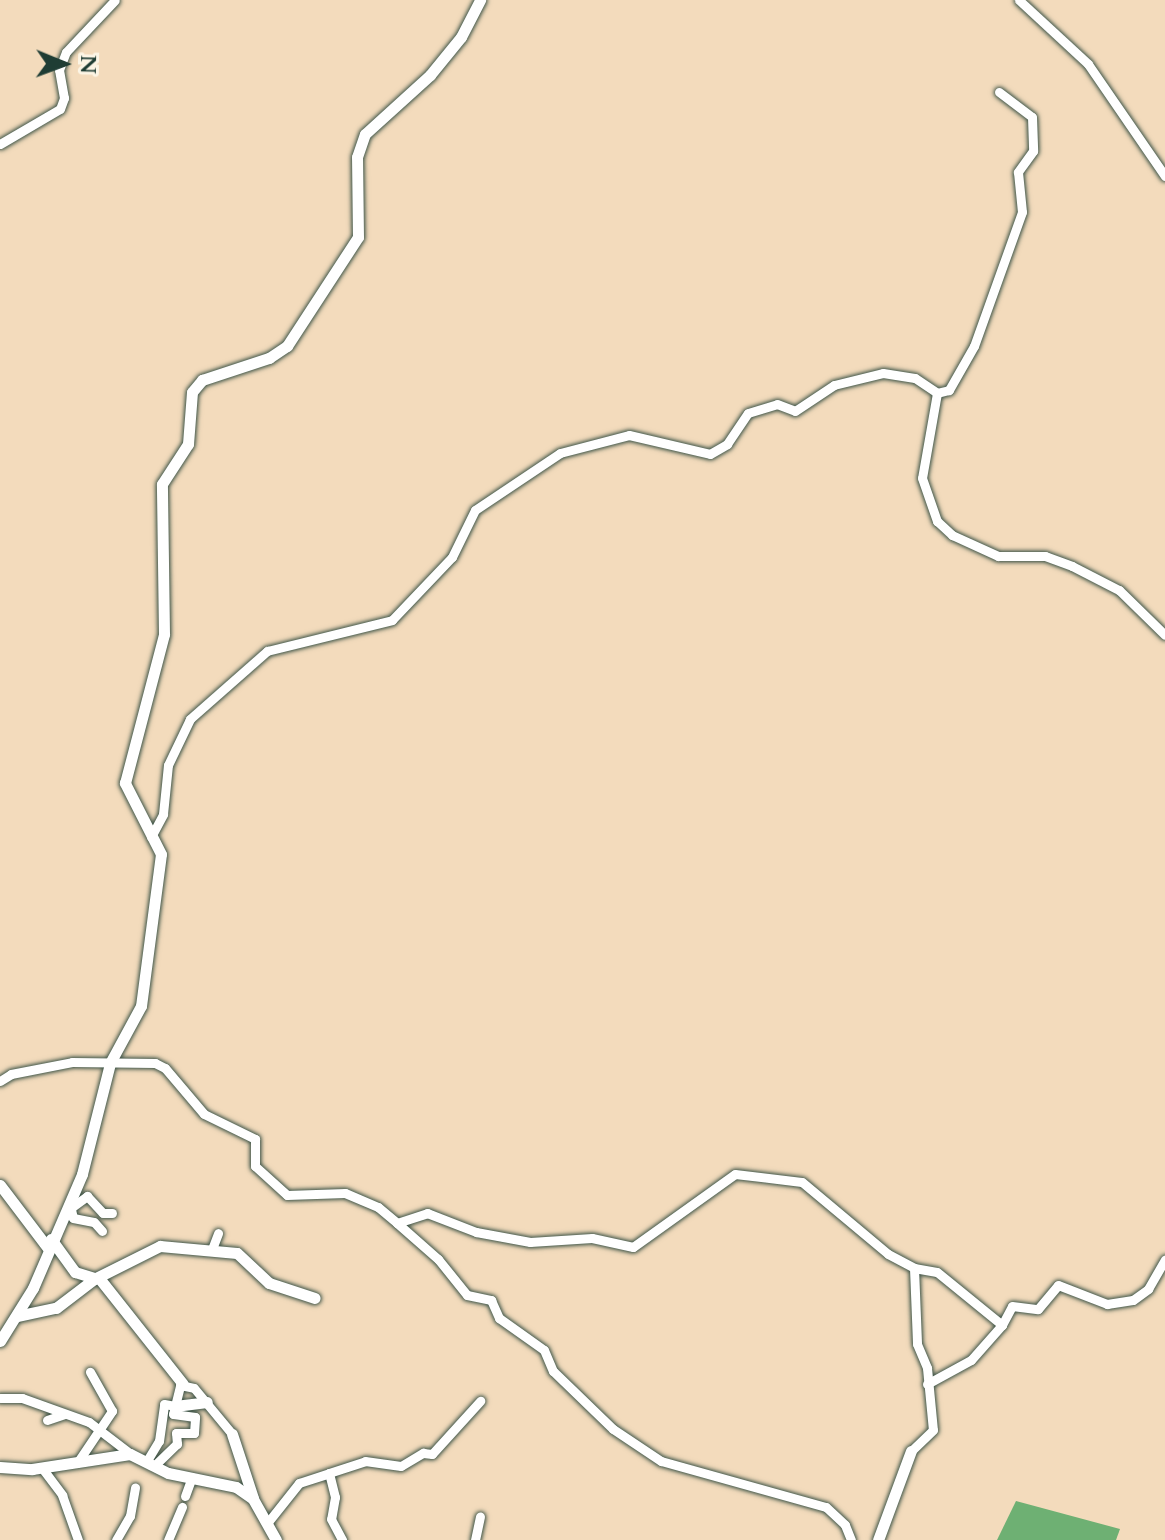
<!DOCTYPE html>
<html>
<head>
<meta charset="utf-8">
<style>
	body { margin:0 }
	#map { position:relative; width:1165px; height:1540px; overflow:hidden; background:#f3dbbc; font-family:Cardo,serif }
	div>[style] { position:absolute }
	.forest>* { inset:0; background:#6eb073 }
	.roads { filter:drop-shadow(0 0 2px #3f5548) drop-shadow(0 0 2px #3f5548) }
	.minor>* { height:9px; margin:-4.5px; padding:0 4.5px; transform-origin:4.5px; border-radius:4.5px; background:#fff }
	.tertiary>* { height:11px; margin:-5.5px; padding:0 5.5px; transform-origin:5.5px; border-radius:5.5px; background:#fff }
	span { translate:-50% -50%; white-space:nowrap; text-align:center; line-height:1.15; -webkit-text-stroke:7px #fcf5e5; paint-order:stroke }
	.north { position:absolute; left:24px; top:24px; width:80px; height:80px; -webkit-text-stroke:6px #fcf5e5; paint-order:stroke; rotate:91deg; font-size:22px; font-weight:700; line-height:32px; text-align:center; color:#1f3d34 }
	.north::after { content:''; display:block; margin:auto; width:28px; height:36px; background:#1f3d34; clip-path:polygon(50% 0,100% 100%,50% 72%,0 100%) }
</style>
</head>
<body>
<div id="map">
	<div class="forest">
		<div style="clip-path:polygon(1016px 1501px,1120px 1529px,1116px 1540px,997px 1540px)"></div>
	</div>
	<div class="roads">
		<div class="minor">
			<div style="left:1019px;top:0;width:94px;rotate:42.8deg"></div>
			<div style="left:1088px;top:64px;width:136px;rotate:55.5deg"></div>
			<div style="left:999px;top:92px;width:41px;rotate:37.1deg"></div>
			<div style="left:1032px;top:117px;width:34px;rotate:88deg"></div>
			<div style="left:1033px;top:151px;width:26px;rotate:126deg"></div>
			<div style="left:1018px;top:172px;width:40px;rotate:84.3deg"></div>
			<div style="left:1022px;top:212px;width:142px;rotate:109.7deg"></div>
			<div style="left:974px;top:346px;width:51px;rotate:119.6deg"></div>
			<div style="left:949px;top:390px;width:12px;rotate:166deg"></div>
			<div style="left:937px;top:393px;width:86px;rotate:100deg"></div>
			<div style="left:922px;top:478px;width:46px;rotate:70.8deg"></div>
			<div style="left:937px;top:521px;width:21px;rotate:43deg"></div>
			<div style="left:952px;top:535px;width:51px;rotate:24.5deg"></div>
			<div style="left:998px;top:556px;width:47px"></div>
			<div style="left:1045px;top:556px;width:29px;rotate:20deg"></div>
			<div style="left:1072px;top:566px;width:53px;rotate:27.1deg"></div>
			<div style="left:1119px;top:590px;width:64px;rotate:44.4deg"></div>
			<div style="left:0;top:144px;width:69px;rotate:-30.3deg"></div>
			<div style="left:60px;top:109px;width:12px;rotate:-70deg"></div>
			<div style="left:64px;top:98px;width:28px;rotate:-100deg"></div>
			<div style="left:59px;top:70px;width:19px;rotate:-69deg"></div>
			<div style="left:66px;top:52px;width:71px;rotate:-46.7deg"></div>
			<div style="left:151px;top:837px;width:26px;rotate:-62deg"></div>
			<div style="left:163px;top:814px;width:49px;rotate:-84.2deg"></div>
			<div style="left:168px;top:765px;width:51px;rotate:-64.4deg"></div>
			<div style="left:190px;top:719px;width:103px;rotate:-41.4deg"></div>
			<div style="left:267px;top:651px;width:129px;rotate:-13.9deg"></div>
			<div style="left:392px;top:620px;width:87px;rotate:-46.4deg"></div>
			<div style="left:452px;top:557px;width:52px;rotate:-63.9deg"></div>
			<div style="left:475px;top:510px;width:102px;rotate:-33.8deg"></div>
			<div style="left:560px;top:453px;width:71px;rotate:-14.6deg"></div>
			<div style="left:629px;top:435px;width:83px;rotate:13.2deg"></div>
			<div style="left:710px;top:454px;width:20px;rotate:-30deg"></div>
			<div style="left:727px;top:444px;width:37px;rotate:-56deg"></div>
			<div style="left:748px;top:413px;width:30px;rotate:-17deg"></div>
			<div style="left:777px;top:404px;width:19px;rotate:21deg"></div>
			<div style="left:795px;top:411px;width:47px;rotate:-33.7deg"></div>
			<div style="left:834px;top:385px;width:50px;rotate:-13.8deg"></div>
			<div style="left:883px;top:373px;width:32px;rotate:9deg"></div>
			<div style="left:915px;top:378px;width:27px;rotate:34deg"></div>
			<div style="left:0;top:1081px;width:13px;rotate:-32deg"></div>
			<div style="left:11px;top:1074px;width:62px;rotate:-11.1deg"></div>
			<div style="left:72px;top:1062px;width:83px;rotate:0.7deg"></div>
			<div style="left:155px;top:1063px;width:11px;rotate:27deg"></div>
			<div style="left:165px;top:1068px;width:60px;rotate:49.7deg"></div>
			<div style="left:204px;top:1114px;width:57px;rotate:26.1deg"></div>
			<div style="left:255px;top:1139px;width:27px;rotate:90deg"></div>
			<div style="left:255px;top:1166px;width:43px;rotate:42.2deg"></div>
			<div style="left:287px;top:1195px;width:58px;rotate:-2deg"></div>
			<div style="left:345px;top:1193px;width:36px;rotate:23deg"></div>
			<div style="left:378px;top:1207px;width:25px;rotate:40deg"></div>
			<div style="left:397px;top:1223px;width:32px;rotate:-18deg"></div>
			<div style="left:427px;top:1213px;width:53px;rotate:21.2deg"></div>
			<div style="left:476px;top:1232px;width:55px;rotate:10.5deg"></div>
			<div style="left:530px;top:1242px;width:62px;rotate:-3.7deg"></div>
			<div style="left:592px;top:1238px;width:42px;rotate:12.4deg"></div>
			<div style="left:633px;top:1247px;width:125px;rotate:-35.6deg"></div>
			<div style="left:735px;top:1174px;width:67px;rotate:6.8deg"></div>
			<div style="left:802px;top:1182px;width:112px;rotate:39.9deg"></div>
			<div style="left:888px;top:1254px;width:30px;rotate:28deg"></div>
			<div style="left:914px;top:1268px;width:76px;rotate:87.7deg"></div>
			<div style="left:917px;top:1344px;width:26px;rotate:67deg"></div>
			<div style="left:927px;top:1368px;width:62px;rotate:84.5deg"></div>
			<div style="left:933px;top:1430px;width:30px;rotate:136deg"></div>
			<div style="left:70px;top:1205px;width:13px;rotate:77deg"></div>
			<div style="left:73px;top:1218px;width:21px;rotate:11deg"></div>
			<div style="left:94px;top:1222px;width:12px;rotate:48deg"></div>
			<div style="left:72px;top:1207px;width:19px;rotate:-36deg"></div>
			<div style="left:87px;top:1196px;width:23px;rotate:47deg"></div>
			<div style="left:103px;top:1213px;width:9px"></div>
			<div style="left:397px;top:1223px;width:55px;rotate:41.3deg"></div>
			<div style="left:438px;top:1259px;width:46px;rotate:51.1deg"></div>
			<div style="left:467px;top:1295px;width:25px;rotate:12deg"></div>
			<div style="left:491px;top:1300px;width:20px;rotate:66deg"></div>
			<div style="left:499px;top:1318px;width:55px;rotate:35.4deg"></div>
			<div style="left:544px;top:1350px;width:23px;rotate:67deg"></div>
			<div style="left:553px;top:1371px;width:83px;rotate:44deg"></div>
			<div style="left:613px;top:1429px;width:58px;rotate:33.7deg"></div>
			<div style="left:661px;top:1461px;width:171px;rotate:15.6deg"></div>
			<div style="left:826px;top:1507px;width:26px;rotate:43deg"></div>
			<div style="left:845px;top:1525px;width:16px;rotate:68deg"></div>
			<div style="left:212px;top:1249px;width:17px;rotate:-69deg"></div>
			<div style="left:914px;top:1268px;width:23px;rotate:10deg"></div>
			<div style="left:937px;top:1272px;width:84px;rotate:39.2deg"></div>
			<div style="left:1002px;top:1325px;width:21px;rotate:-62deg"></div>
			<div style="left:1012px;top:1306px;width:26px;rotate:7deg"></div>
			<div style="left:1038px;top:1309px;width:31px;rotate:-50deg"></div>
			<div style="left:1058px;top:1285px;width:53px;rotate:21.2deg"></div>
			<div style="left:1107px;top:1304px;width:26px;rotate:-9deg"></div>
			<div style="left:1133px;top:1300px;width:19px;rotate:-36deg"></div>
			<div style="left:1148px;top:1289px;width:34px;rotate:-60deg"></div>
			<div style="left:927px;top:1384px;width:50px;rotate:-28.6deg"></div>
			<div style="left:971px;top:1360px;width:47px;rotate:-48.5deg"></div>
			<div style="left:0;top:1398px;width:22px"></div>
			<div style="left:22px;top:1398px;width:71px;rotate:19.7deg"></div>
			<div style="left:89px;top:1422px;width:54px;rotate:37.5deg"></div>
			<div style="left:47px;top:1420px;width:18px;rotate:-19deg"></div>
			<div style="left:148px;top:1459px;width:21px;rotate:-59deg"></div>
			<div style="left:159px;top:1441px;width:37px;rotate:-82deg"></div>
			<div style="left:164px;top:1404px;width:11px;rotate:10deg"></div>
			<div style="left:77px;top:1463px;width:63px;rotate:-56.1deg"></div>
			<div style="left:112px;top:1411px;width:45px;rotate:-119.4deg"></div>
			<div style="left:157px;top:1463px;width:28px;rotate:-44deg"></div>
			<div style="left:177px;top:1444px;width:11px;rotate:-95deg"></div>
			<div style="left:176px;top:1433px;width:18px"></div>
			<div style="left:194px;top:1433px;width:16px;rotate:-86deg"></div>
			<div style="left:195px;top:1417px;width:22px;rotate:-172deg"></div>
			<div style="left:173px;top:1414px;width:30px;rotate:-76deg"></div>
			<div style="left:180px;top:1385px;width:14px;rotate:12deg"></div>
			<div style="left:194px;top:1388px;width:60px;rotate:50.4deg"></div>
			<div style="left:42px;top:1468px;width:34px;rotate:53deg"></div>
			<div style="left:62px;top:1495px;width:48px;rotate:70.4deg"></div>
			<div style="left:329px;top:1473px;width:38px;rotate:-18deg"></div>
			<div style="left:365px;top:1461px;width:36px;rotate:8deg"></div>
			<div style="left:401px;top:1466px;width:26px;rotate:-31deg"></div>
			<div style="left:423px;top:1453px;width:9px;rotate:6deg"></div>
			<div style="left:432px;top:1454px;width:72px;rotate:-47.8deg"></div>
			<div style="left:185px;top:1496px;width:20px;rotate:-70deg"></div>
			<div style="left:268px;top:1522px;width:50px;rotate:-51.5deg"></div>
			<div style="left:299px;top:1483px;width:32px;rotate:-18deg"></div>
			<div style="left:329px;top:1473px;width:25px;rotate:76deg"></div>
			<div style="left:335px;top:1497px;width:22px;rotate:100deg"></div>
			<div style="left:331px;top:1519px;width:24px;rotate:62deg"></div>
			<div style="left:116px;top:1540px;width:28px;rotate:-60deg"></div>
			<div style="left:130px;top:1516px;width:29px;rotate:-80deg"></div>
			<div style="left:168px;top:1540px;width:36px;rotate:-67deg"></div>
			<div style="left:475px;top:1540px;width:24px;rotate:-78deg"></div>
		</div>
		<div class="tertiary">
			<div style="left:0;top:1185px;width:78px;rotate:52.8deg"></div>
			<div style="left:51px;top:1239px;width:41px;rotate:54deg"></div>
			<div style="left:75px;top:1272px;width:21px;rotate:17deg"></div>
			<div style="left:99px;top:1278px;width:135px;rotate:51.6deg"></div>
			<div style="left:17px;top:1316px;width:40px;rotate:-12deg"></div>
			<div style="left:56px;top:1308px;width:48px;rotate:-37.3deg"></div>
			<div style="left:94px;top:1279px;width:74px;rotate:-26.6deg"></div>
			<div style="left:160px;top:1246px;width:77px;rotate:5.2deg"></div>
			<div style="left:237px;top:1253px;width:44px;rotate:43.2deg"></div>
			<div style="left:269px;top:1283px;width:48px;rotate:18.1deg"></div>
			<div style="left:0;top:1341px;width:62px;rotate:-58.1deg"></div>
			<div style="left:33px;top:1288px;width:124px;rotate:-66.7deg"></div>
			<div style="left:82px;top:1174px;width:114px;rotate:-75.8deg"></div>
			<div style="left:110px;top:1063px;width:65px;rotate:-61.5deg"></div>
			<div style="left:141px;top:1006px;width:153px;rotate:-82.5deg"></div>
			<div style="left:161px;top:854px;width:80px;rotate:-116.9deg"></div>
			<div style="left:125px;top:783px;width:154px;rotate:-75.3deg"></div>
			<div style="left:164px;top:634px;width:150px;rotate:-90.8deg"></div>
			<div style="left:162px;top:484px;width:48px;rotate:-57deg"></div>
			<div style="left:188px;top:444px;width:52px;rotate:-85.6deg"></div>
			<div style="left:192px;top:392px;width:16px;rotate:-50deg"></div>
			<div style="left:202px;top:380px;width:71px;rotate:-18.2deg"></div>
			<div style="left:269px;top:358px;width:22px;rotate:-34deg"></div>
			<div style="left:287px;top:346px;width:130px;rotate:-56.9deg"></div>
			<div style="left:358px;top:237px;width:80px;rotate:-90.7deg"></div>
			<div style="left:357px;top:157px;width:24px;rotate:-71deg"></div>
			<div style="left:365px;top:134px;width:88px;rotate:-42.2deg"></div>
			<div style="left:430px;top:75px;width:49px;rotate:-50.8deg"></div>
			<div style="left:461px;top:37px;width:42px;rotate:-62.8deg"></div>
			<div style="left:175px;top:1406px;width:32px;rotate:-7deg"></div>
			<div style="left:232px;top:1434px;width:67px;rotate:71.8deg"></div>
			<div style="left:0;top:1467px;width:32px;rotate:4deg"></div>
			<div style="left:32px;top:1469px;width:99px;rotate:-8.7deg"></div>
			<div style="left:130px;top:1454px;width:42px;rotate:26.6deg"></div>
			<div style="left:168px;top:1473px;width:69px;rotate:11.6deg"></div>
			<div style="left:236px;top:1487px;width:21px;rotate:35deg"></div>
			<div style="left:253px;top:1499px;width:47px;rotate:60.7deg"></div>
			<div style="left:878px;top:1540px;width:95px;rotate:-69.7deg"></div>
		</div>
	</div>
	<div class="north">N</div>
</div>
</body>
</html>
